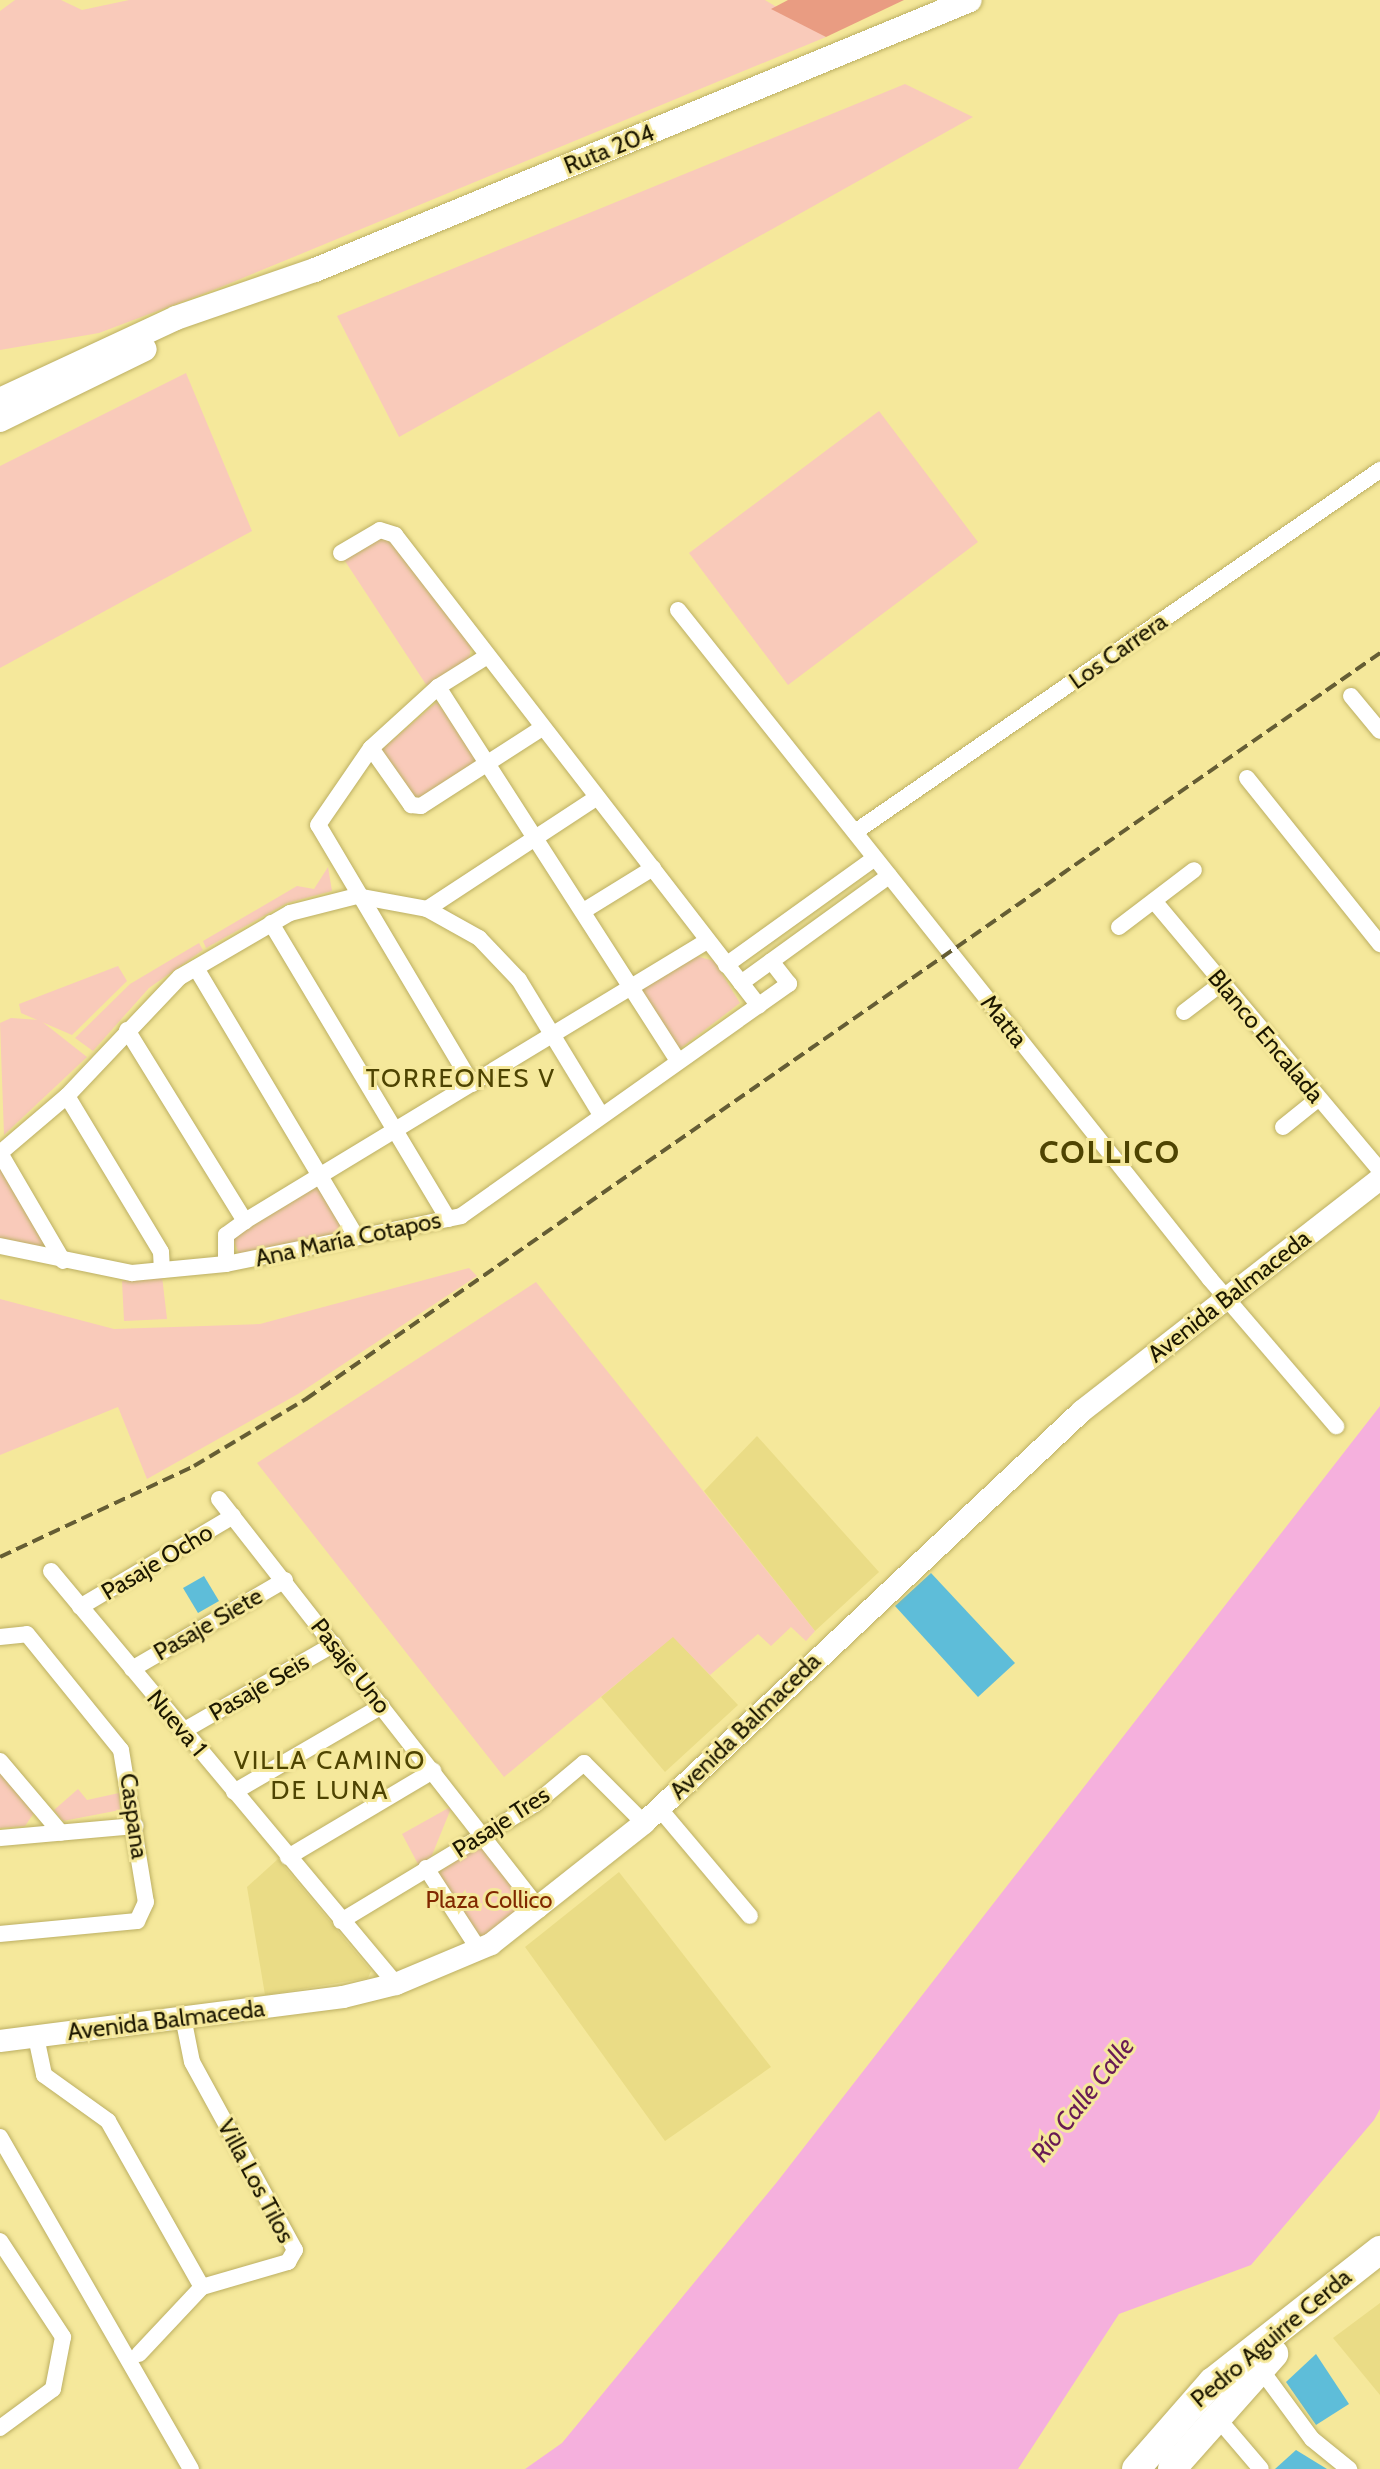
<!DOCTYPE html>
<html>
<head>
<meta charset="utf-8">
<style>
	body { margin:0 }
	#map { position:relative; width:1380px; height:2469px; overflow:hidden; background:#f5e89b; font-family:Cabin,sans-serif }
	div>[style] { position:absolute }
	.built>* { inset:0; background:#eadc86 }
	.green>* { inset:0; background:#f9caba }
	.forest>* { inset:0; background:#e99c82 }
	.water>* { inset:0; background:#f5b0dd }
	.building>* { inset:0; background:#5ebdd9 }
	.roads { filter:drop-shadow(0 0 2px #bcaf63) drop-shadow(0 0 2px #bcaf63) }
	.street>* { height:16px; margin:-8px; padding:0 8px; transform-origin:8px; border-radius:8px; background:#fff }
	.secondary>* { height:22px; margin:-11px; padding:0 11px; transform-origin:11px; border-radius:11px; background:#fff }
	.primary>* { height:24px; margin:-12px; padding:0 12px; transform-origin:12px; border-radius:12px; background:#fff }
	.highway>* { height:28px; margin:-14px; padding:0 14px; transform-origin:14px; border-radius:14px; background:#fff }
	.rail>* { height:4px; margin-top:-2px; transform-origin:0; background:repeating-linear-gradient(90deg,#655d34 0 12px,transparent 0 18px) }
	span { translate:-50% -50%; white-space:nowrap; text-align:center; line-height:1.15; -webkit-text-stroke:6px #f5e89b; paint-order:stroke }
	.street-label { font-size:24px; color:#1c1700 }
	.park-label { font-size:24px; color:#802800 }
	.neighbourhood-label { font-size:26px; color:#4e4402; letter-spacing:2px }
	.water-label { font-size:26px; color:#681a54; font-style:italic }
	.district-label { font-size:32px; color:#4e4402; font-weight:700; letter-spacing:2px }
</style>
</head>
<body>
<div id="map">
	<div class="built">
		<div style="clip-path:polygon(757px 1436px,879px 1572px,815px 1631px,704px 1491px)"></div>
		<div style="clip-path:polygon(673px 1636px,738px 1705px,665px 1772px,601px 1697px)"></div>
		<div style="clip-path:polygon(278px 1859px,371px 1971px,368px 1978px,265px 1995px,247px 1887px)"></div>
		<div style="clip-path:polygon(619px 1872px,771px 2067px,665px 2141px,525px 1947px)"></div>
		<div style="clip-path:polygon(1380px 2303px,1380px 2395px,1333px 2338px)"></div>
	</div>
	<div class="green">
		<div style="clip-path:polygon(15px 0,61px 0,82px 10px,129px 0,765px 0,826px 37px,221px 287px,99px 333px,0 350px,0 11px)"></div>
		<div style="clip-path:polygon(905px 84px,973px 117px,399px 437px,337px 316px)"></div>
		<div style="clip-path:polygon(186px 373px,252px 531px,0 668px,0 466px)"></div>
		<div style="clip-path:polygon(879px 411px,978px 542px,788px 685px,689px 553px)"></div>
		<div style="clip-path:polygon(379px 538px,390px 540px,471px 646px,469px 660px,427px 686px,343px 558px)"></div>
		<div style="clip-path:polygon(437px 702px,478px 761px,415px 803px,379px 752px)"></div>
		<div style="clip-path:polygon(328px 867px,332px 891px,287px 903px,206px 948px,203px 941px,297px 886px,314px 889px)"></div>
		<div style="clip-path:polygon(199px 943px,203px 950px,149px 988px,93px 1051px,75px 1038px,130px 984px)"></div>
		<div style="clip-path:polygon(696px 956px,714px 961px,740px 1003px,677px 1051px,638px 991px)"></div>
		<div style="clip-path:polygon(118px 966px,127px 981px,72px 1035px,21px 1013px,19px 1004px)"></div>
		<div style="clip-path:polygon(11px 1018px,40px 1020px,87px 1057px,4px 1135px,0 1023px)"></div>
		<div style="clip-path:polygon(0 1166px,58px 1254px,0 1239px)"></div>
		<div style="clip-path:polygon(318px 1183px,349px 1232px,240px 1257px,233px 1238px)"></div>
		<div style="clip-path:polygon(469px 1268px,477px 1276px,298px 1394px,147px 1479px,118px 1407px,0 1455px,0 1299px,114px 1329px,260px 1324px)"></div>
		<div style="clip-path:polygon(162px 1276px,167px 1319px,124px 1321px,122px 1281px)"></div>
		<div style="clip-path:polygon(536px 1282px,815px 1631px,806px 1641px,791px 1627px,771px 1646px,758px 1634px,710px 1675px,673px 1637px,504px 1777px,257px 1463px)"></div>
		<div style="clip-path:polygon(0 1766px,36px 1810px,25px 1826px,0 1828px)"></div>
		<div style="clip-path:polygon(78px 1789px,87px 1800px,119px 1793px,120px 1810px,63px 1821px,54px 1810px)"></div>
		<div style="clip-path:polygon(452px 1806px,430px 1860px,419px 1866px,402px 1834px)"></div>
		<div style="clip-path:polygon(484px 1843px,531px 1903px,478px 1941px,436px 1874px)"></div>
	</div>
	<div class="forest">
		<div style="clip-path:polygon(788px 0,904px 0,826px 37px,771px 9px)"></div>
	</div>
	<div class="water">
		<div style="clip-path:polygon(1380px 1406px,1380px 2109px,1374px 2120px,1251px 2265px,1119px 2314px,1018px 2469px,525px 2469px,562px 2443px,777px 2182px)"></div>
	</div>
	<div class="building">
		<div style="clip-path:polygon(931px 1573px,1015px 1663px,978px 1697px,895px 1606px)"></div>
		<div style="clip-path:polygon(204px 1576px,219px 1601px,198px 1613px,183px 1588px)"></div>
		<div style="clip-path:polygon(1316px 2354px,1349px 2404px,1316px 2425px,1286px 2382px)"></div>
		<div style="clip-path:polygon(1296px 2450px,1327px 2469px,1275px 2469px)"></div>
	</div>
	<div class="roads">
		<div class="street">
			<div style="left:341px;top:553px;width:45px;rotate:-30.5deg"></div>
			<div style="left:380px;top:530px;width:16px;rotate:18deg"></div>
			<div style="left:395px;top:535px;width:595px;rotate:52.3deg"></div>
			<div style="left:678px;top:610px;width:855px;rotate:51.51deg"></div>
			<div style="left:1210px;top:1279px;width:194px;rotate:49.4deg"></div>
			<div style="left:438px;top:687px;width:444px;rotate:57.3deg"></div>
			<div style="left:1351px;top:696px;width:45px;rotate:50.4deg"></div>
			<div style="left:371px;top:748px;width:70px;rotate:54.9deg"></div>
			<div style="left:411px;top:805px;width:10px;rotate:6deg"></div>
			<div style="left:421px;top:806px;width:144px;rotate:-32.8deg"></div>
			<div style="left:1247px;top:778px;width:213px;rotate:51.3deg"></div>
			<div style="left:855px;top:832px;width:638px;rotate:-34.59deg"></div>
			<div style="left:1154px;top:901px;width:351px;rotate:50deg"></div>
			<div style="left:427px;top:909px;width:202px;rotate:-33.3deg"></div>
			<div style="left:585px;top:910px;width:80px;rotate:-31.7deg"></div>
			<div style="left:271px;top:923px;width:345px;rotate:59.1deg"></div>
			<div style="left:1119px;top:927px;width:94px;rotate:-37.2deg"></div>
			<div style="left:726px;top:965px;width:183px;rotate:-35.7deg"></div>
			<div style="left:196px;top:968px;width:314px;rotate:59.2deg"></div>
			<div style="left:741px;top:983px;width:183px;rotate:-35.9deg"></div>
			<div style="left:1184px;top:1012px;width:48px;rotate:-37.3deg"></div>
			<div style="left:127px;top:1030px;width:225px;rotate:58.3deg"></div>
			<div style="left:472px;top:1084px;width:301px;rotate:-120.7deg"></div>
			<div style="left:318px;top:825px;width:93px;rotate:-55.5deg"></div>
			<div style="left:371px;top:748px;width:91px;rotate:-42.3deg"></div>
			<div style="left:438px;top:687px;width:57px;rotate:-32deg"></div>
			<div style="left:67px;top:1096px;width:182px;rotate:58.9deg"></div>
			<div style="left:161px;top:1252px;width:18px;rotate:87deg"></div>
			<div style="left:1283px;top:1127px;width:45px;rotate:-38.7deg"></div>
			<div style="left:0;top:1153px;width:88px;rotate:-40.4deg"></div>
			<div style="left:67px;top:1096px;width:164px;rotate:-46.5deg"></div>
			<div style="left:180px;top:977px;width:127px;rotate:-30.2deg"></div>
			<div style="left:290px;top:913px;width:69px;rotate:-14.2deg"></div>
			<div style="left:357px;top:896px;width:71px;rotate:10.5deg"></div>
			<div style="left:427px;top:909px;width:60px;rotate:29.1deg"></div>
			<div style="left:479px;top:938px;width:58px;rotate:46.4deg"></div>
			<div style="left:519px;top:980px;width:158px;rotate:58.7deg"></div>
			<div style="left:0;top:1153px;width:125px;rotate:59.7deg"></div>
			<div style="left:0;top:1246px;width:135px;rotate:11.6deg"></div>
			<div style="left:132px;top:1273px;width:94px;rotate:-5.5deg"></div>
			<div style="left:226px;top:1264px;width:240px;rotate:-11.5deg"></div>
			<div style="left:461px;top:1216px;width:402px;rotate:-35.3deg"></div>
			<div style="left:789px;top:984px;width:29px;rotate:-128deg"></div>
			<div style="left:226px;top:1264px;width:29px;rotate:-90deg"></div>
			<div style="left:226px;top:1235px;width:24px;rotate:-36deg"></div>
			<div style="left:245px;top:1221px;width:540px;rotate:-31.22deg"></div>
			<div style="left:219px;top:1499px;width:521px;rotate:52.01deg"></div>
			<div style="left:51px;top:1571px;width:538px;rotate:50.13deg"></div>
			<div style="left:80px;top:1607px;width:178px;rotate:-30.7deg"></div>
			<div style="left:0;top:1637px;width:27px;rotate:-6deg"></div>
			<div style="left:27px;top:1634px;width:149px;rotate:51deg"></div>
			<div style="left:121px;top:1750px;width:154px;rotate:80.7deg"></div>
			<div style="left:146px;top:1902px;width:21px;rotate:115deg"></div>
			<div style="left:137px;top:1921px;width:138px;rotate:174.6deg"></div>
			<div style="left:132px;top:1669px;width:177px;rotate:-30.2deg"></div>
			<div style="left:183px;top:1731px;width:174px;rotate:-29.9deg"></div>
			<div style="left:0;top:1761px;width:94px;rotate:49.7deg"></div>
			<div style="left:234px;top:1792px;width:171px;rotate:-30.2deg"></div>
			<div style="left:659px;top:1808px;width:141px;rotate:49.9deg"></div>
			<div style="left:0;top:1838px;width:136px;rotate:-5.1deg"></div>
			<div style="left:288px;top:1857px;width:169px;rotate:-30.7deg"></div>
			<div style="left:426px;top:1868px;width:99px;rotate:57deg"></div>
			<div style="left:341px;top:1921px;width:227px;rotate:-31.1deg"></div>
			<div style="left:535px;top:1804px;width:64px;rotate:-39.9deg"></div>
			<div style="left:584px;top:1763px;width:85px;rotate:45deg"></div>
			<div style="left:36px;top:2037px;width:39px;rotate:78deg"></div>
			<div style="left:44px;top:2075px;width:79px;rotate:35.7deg"></div>
			<div style="left:108px;top:2121px;width:191px;rotate:60.5deg"></div>
			<div style="left:0;top:2137px;width:383px;rotate:60.1deg"></div>
			<div style="left:0;top:2241px;width:115px;rotate:56.7deg"></div>
			<div style="left:63px;top:2337px;width:53px;rotate:100.9deg"></div>
			<div style="left:53px;top:2389px;width:66px;rotate:143.7deg"></div>
			<div style="left:139px;top:2354px;width:92px;rotate:-46.8deg"></div>
			<div style="left:202px;top:2287px;width:90px;rotate:-16.2deg"></div>
			<div style="left:288px;top:2262px;width:14px;rotate:-60deg"></div>
			<div style="left:295px;top:2250px;width:214px;rotate:-118.7deg"></div>
			<div style="left:192px;top:2062px;width:46px;rotate:-101.3deg"></div>
			<div style="left:1259px;top:2367px;width:89px;rotate:53.6deg"></div>
			<div style="left:1312px;top:2439px;width:48px;rotate:39deg"></div>
			<div style="left:1214px;top:2414px;width:72px;rotate:49.5deg"></div>
		</div>
		<div class="secondary">
			<div style="left:0;top:2041px;width:346px;rotate:-7.3deg"></div>
			<div style="left:343px;top:1997px;width:55px;rotate:-13.8deg"></div>
			<div style="left:396px;top:1984px;width:103px;rotate:-22.8deg"></div>
			<div style="left:491px;top:1944px;width:195px;rotate:-38.3deg"></div>
			<div style="left:644px;top:1823px;width:601px;rotate:-43.25deg"></div>
			<div style="left:1082px;top:1411px;width:378px;rotate:-37.9deg"></div>
		</div>
		<div class="primary">
			<div style="left:0;top:400px;width:194px;rotate:-25deg"></div>
			<div style="left:176px;top:318px;width:147px;rotate:-19.1deg"></div>
			<div style="left:315px;top:270px;width:708px;rotate:-22.4deg"></div>
			<div style="left:0;top:420px;width:161px;rotate:-26.1deg"></div>
		</div>
		<div class="highway">
			<div style="left:1136px;top:2469px;width:116px;rotate:-48.9deg"></div>
			<div style="left:1212px;top:2382px;width:214px;rotate:-38.2deg"></div>
			<div style="left:1172px;top:2469px;width:154px;rotate:-48.4deg"></div>
		</div>
	</div>
	<div class="rail">
		<div style="left:0;top:1557px;width:214px;rotate:-25.1deg"></div>
		<div style="left:194px;top:1466px;width:131px;rotate:-30.9deg"></div>
		<div style="left:306px;top:1399px;width:1308px;rotate:-34.78deg"></div>
	</div>
	<div class="street-label">
		<span style="left:609px;top:149px;rotate:-22deg">Ruta 204</span>
		<span style="left:1118px;top:651px;rotate:-35deg">Los Carrera</span>
		<span style="left:1004px;top:1021px;rotate:52deg">Matta</span>
		<span style="left:1266px;top:1036px;rotate:50deg">Blanco Encalada</span>
		<span style="left:348px;top:1239px;rotate:-12deg">Ana María Cotapos</span>
		<span style="left:1229px;top:1296px;rotate:-38deg">Avenida Balmaceda</span>
		<span style="left:157px;top:1562px;rotate:-31deg">Pasaje Ocho</span>
		<span style="left:208px;top:1624px;rotate:-30deg">Pasaje Siete</span>
		<span style="left:351px;top:1666px;rotate:52deg">Pasaje Uno</span>
		<span style="left:259px;top:1687px;rotate:-30deg">Pasaje Seis</span>
		<span style="left:177px;top:1723px;rotate:50deg">Nueva 1</span>
		<span style="left:745px;top:1726px;rotate:-44deg">Avenida Balmaceda</span>
		<span style="left:134px;top:1816px;rotate:82deg">Caspana</span>
		<span style="left:501px;top:1822px;rotate:-33deg">Pasaje Tres</span>
		<span style="left:166px;top:2020px;rotate:-7deg">Avenida Balmaceda</span>
		<span style="left:256px;top:2181px;rotate:62deg">Villa Los Tilos</span>
		<span style="left:1271px;top:2338px;rotate:-40deg">Pedro Aguirre Cerda</span>
	</div>
	<div class="park-label">
		<span style="left:489px;top:1900px">Plaza Collico</span>
	</div>
	<div class="neighbourhood-label">
		<span style="left:461px;top:1079px">TORREONES V</span>
		<span style="left:330px;top:1776px">VILLA CAMINO<br>DE LUNA</span>
	</div>
	<div class="water-label">
		<span style="left:1083px;top:2100px;rotate:-52deg">Río Calle Calle</span>
	</div>
	<div class="district-label">
		<span style="left:1110px;top:1152px">COLLICO</span>
	</div>
</div>
</body>
</html>
